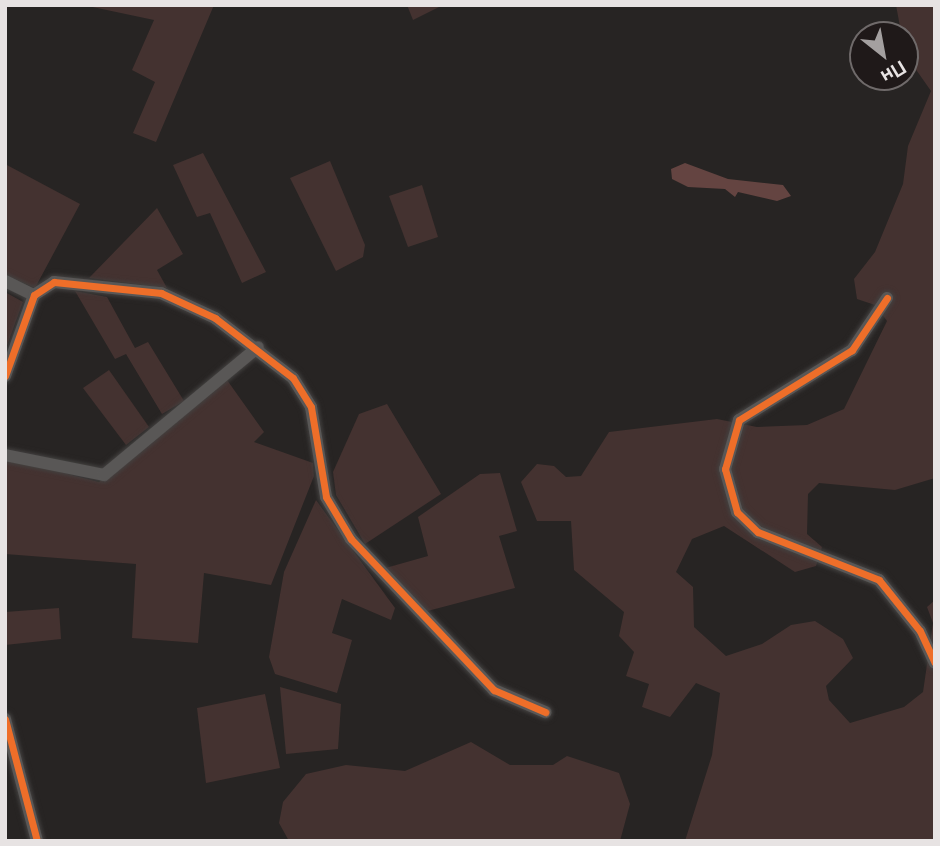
<!DOCTYPE html>
<html>
<head>
<meta charset="utf-8">
<style>
	body { margin:0 }
	#map { position:relative; width:940px; height:846px; overflow:hidden; background:#272423; font-family:Raleway,sans-serif }
	div>[style] { position:absolute }
	.green>* { inset:0; background:#443230 }
	.water>* { inset:0; background:#644441 }
	.roads { filter:drop-shadow(0 0 2px #434140) drop-shadow(0 0 2px #434140) }
	.minor>* { height:12px; margin:-6px; padding:0 6px; transform-origin:6px; border-radius:6px; background:#595756 }
	.cycleway>* { height:7px; margin:-3.5px; padding:0 3.5px; transform-origin:3.5px; border-radius:3.5px; background:#ee6e29 }
	span { translate:-50% -50%; white-space:nowrap; text-align:center; line-height:1.15; -webkit-text-stroke:7px #1f1919; paint-order:stroke }
	.frame { position:absolute; inset:0; border:7px solid #e7e3e3; pointer-events:none }
	.north { position:absolute; left:849px; top:21px; width:70px; height:70px; box-sizing:border-box; background:#1f1919; border:2px solid #6f6a6a; border-radius:50%; rotate:149deg; font-size:19px; font-weight:700; line-height:28px; text-align:center; color:#e7e3e3 }
	.north::after { content:''; display:block; margin:auto; width:24px; height:32px; background:#a4a0a0; clip-path:polygon(50% 0,100% 100%,50% 72%,0 100%) }
</style>
</head>
<body>
<div id="map">
	<div class="green">
		<div style="clip-path:polygon(83px 5px,214px 5px,156px 142px,133px 133px,155px 82px,132px 70px,154px 20px)"></div>
		<div style="clip-path:polygon(407px 5px,438px 5px,439px 7px,413px 20px)"></div>
		<div style="clip-path:polygon(896px 5px,935px 5px,935px 478px,895px 490px,819px 483px,808px 494px,807px 534px,822px 547px,816px 566px,795px 572px,724px 526px,692px 539px,676px 572px,693px 587px,694px 627px,726px 656px,762px 644px,791px 625px,815px 621px,843px 639px,853px 658px,826px 686px,829px 700px,850px 723px,904px 707px,923px 692px,933px 623px,927px 607px,935px 600px,935px 841px,685px 841px,712px 755px,720px 693px,696px 683px,670px 717px,642px 707px,649px 684px,626px 676px,634px 652px,619px 636px,624px 612px,574px 570px,571px 521px,537px 521px,521px 482px,537px 464px,554px 466px,566px 477px,581px 476px,609px 432px,717px 419px,757px 427px,807px 425px,844px 409px,887px 321px,875px 305px,857px 299px,854px 279px,875px 252px,903px 184px,908px 146px,931px 91px,905px 54px)"></div>
		<div style="clip-path:polygon(203px 153px,266px 272px,242px 283px,210px 213px,197px 217px,173px 165px)"></div>
		<div style="clip-path:polygon(330px 161px,365px 245px,363px 257px,336px 271px,290px 178px)"></div>
		<div style="clip-path:polygon(5px 164px,80px 204px,35px 288px,5px 275px)"></div>
		<div style="clip-path:polygon(422px 185px,438px 237px,408px 247px,389px 196px)"></div>
		<div style="clip-path:polygon(157px 208px,183px 254px,157px 270px,167px 288px,89px 278px)"></div>
		<div style="clip-path:polygon(75px 291px,107px 297px,135px 348px,148px 342px,184px 401px,162px 414px,126px 354px,115px 359px)"></div>
		<div style="clip-path:polygon(5px 292px,23px 302px,5px 351px)"></div>
		<div style="clip-path:polygon(109px 370px,149px 427px,126px 445px,83px 388px)"></div>
		<div style="clip-path:polygon(227px 380px,264px 432px,254px 442px,313px 463px,314px 476px,271px 585px,204px 573px,198px 643px,132px 638px,136px 564px,5px 554px,5px 458px,99px 482px)"></div>
		<div style="clip-path:polygon(387px 404px,441px 494px,365px 544px,336px 495px,333px 472px,359px 414px)"></div>
		<div style="clip-path:polygon(500px 473px,517px 531px,499px 536px,515px 588px,420px 613px,382px 569px,428px 556px,418px 517px,480px 474px)"></div>
		<div style="clip-path:polygon(316px 500px,395px 608px,391px 620px,342px 599px,332px 633px,352px 640px,337px 693px,275px 674px,269px 657px,284px 572px)"></div>
		<div style="clip-path:polygon(59px 608px,61px 639px,5px 645px,5px 612px)"></div>
		<div style="clip-path:polygon(280px 687px,341px 704px,338px 749px,286px 754px)"></div>
		<div style="clip-path:polygon(265px 694px,280px 768px,206px 783px,197px 708px)"></div>
		<div style="clip-path:polygon(471px 742px,510px 765px,553px 765px,567px 756px,619px 773px,630px 804px,620px 841px,289px 841px,279px 823px,283px 802px,306px 774px,346px 765px,405px 771px)"></div>
	</div>
	<div class="water">
		<div style="clip-path:polygon(685px 163px,728px 179px,783px 185px,791px 196px,777px 201px,738px 192px,735px 197px,725px 189px,688px 187px,672px 179px,671px 169px)"></div>
	</div>
	<div class="roads">
		<div class="minor">
			<div style="left:5px;top:281px;width:32px;rotate:26deg"></div>
			<div style="left:887px;top:298px;width:63px;rotate:123.9deg"></div>
			<div style="left:852px;top:350px;width:133px;rotate:148.2deg"></div>
			<div style="left:739px;top:420px;width:51px;rotate:105.9deg"></div>
			<div style="left:725px;top:469px;width:45px;rotate:74.4deg"></div>
			<div style="left:737px;top:512px;width:29px;rotate:44deg"></div>
			<div style="left:758px;top:532px;width:130px;rotate:21.6deg"></div>
			<div style="left:879px;top:580px;width:65px;rotate:51.2deg"></div>
			<div style="left:920px;top:631px;width:35px;rotate:65deg"></div>
			<div style="left:5px;top:376px;width:86px;rotate:-70.3deg"></div>
			<div style="left:34px;top:295px;width:24px;rotate:-33deg"></div>
			<div style="left:54px;top:282px;width:108px;rotate:5.9deg"></div>
			<div style="left:161px;top:293px;width:60px;rotate:24.8deg"></div>
			<div style="left:215px;top:318px;width:98px;rotate:37.6deg"></div>
			<div style="left:293px;top:378px;width:34px;rotate:58deg"></div>
			<div style="left:311px;top:407px;width:91px;rotate:80.5deg"></div>
			<div style="left:326px;top:497px;width:49px;rotate:59.2deg"></div>
			<div style="left:351px;top:539px;width:208px;rotate:46.6deg"></div>
			<div style="left:494px;top:690px;width:56px;rotate:23.3deg"></div>
			<div style="left:5px;top:455px;width:101px;rotate:11.4deg"></div>
			<div style="left:104px;top:475px;width:200px;rotate:-39.7deg"></div>
			<div style="left:5px;top:719px;width:126px;rotate:75.3deg"></div>
		</div>
	</div>
	<div class="cycleway">
		<div style="left:887px;top:298px;width:63px;rotate:123.9deg"></div>
		<div style="left:852px;top:350px;width:133px;rotate:148.2deg"></div>
		<div style="left:739px;top:420px;width:51px;rotate:105.9deg"></div>
		<div style="left:725px;top:469px;width:45px;rotate:74.4deg"></div>
		<div style="left:737px;top:512px;width:29px;rotate:44deg"></div>
		<div style="left:758px;top:532px;width:130px;rotate:21.6deg"></div>
		<div style="left:879px;top:580px;width:65px;rotate:51.2deg"></div>
		<div style="left:920px;top:631px;width:35px;rotate:65deg"></div>
		<div style="left:5px;top:376px;width:86px;rotate:-70.3deg"></div>
		<div style="left:34px;top:295px;width:24px;rotate:-33deg"></div>
		<div style="left:54px;top:282px;width:108px;rotate:5.9deg"></div>
		<div style="left:161px;top:293px;width:60px;rotate:24.8deg"></div>
		<div style="left:215px;top:318px;width:98px;rotate:37.6deg"></div>
		<div style="left:293px;top:378px;width:34px;rotate:58deg"></div>
		<div style="left:311px;top:407px;width:91px;rotate:80.5deg"></div>
		<div style="left:326px;top:497px;width:49px;rotate:59.2deg"></div>
		<div style="left:351px;top:539px;width:208px;rotate:46.6deg"></div>
		<div style="left:494px;top:690px;width:56px;rotate:23.3deg"></div>
		<div style="left:5px;top:719px;width:126px;rotate:75.3deg"></div>
	</div>
	<div class="frame"></div>
	<div class="north">Пн</div>
</div>
</body>
</html>
